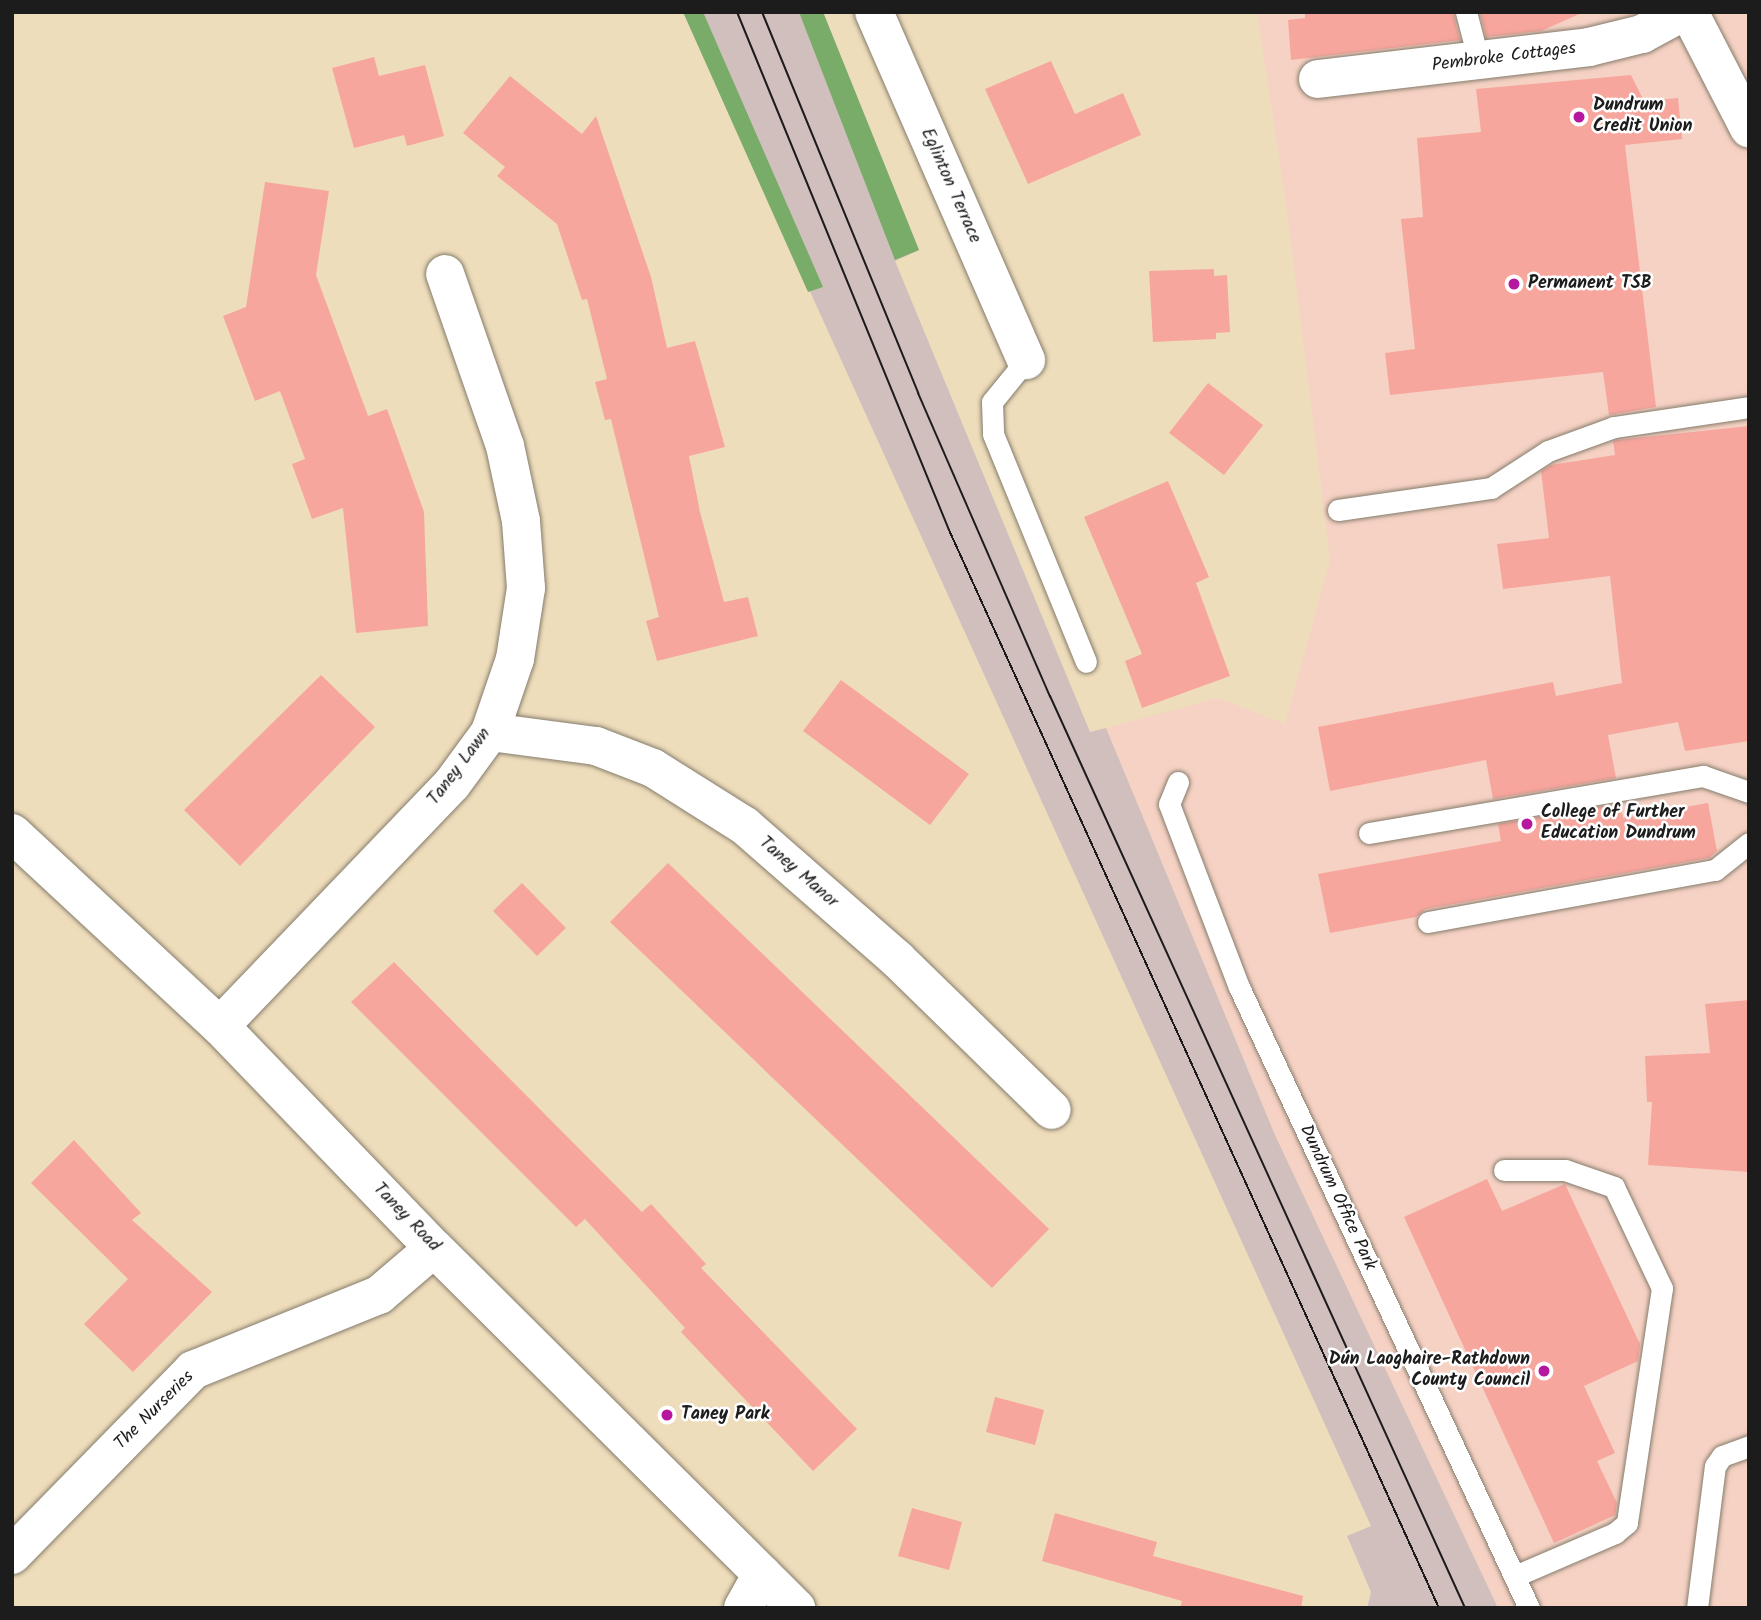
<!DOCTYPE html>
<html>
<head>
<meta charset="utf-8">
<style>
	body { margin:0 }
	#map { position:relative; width:1761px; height:1620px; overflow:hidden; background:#edb; font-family:Kalam,sans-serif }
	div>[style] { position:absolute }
	.built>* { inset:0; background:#f6d2c4 }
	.industrial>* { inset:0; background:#d1bfbe }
	.forest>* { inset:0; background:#78ac68 }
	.building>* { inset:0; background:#f7a69e }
	.roads { filter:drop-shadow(0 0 2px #857c6c) drop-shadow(0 0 2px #857c6c) }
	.service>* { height:21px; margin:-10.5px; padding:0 10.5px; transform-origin:10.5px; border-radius:10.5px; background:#fff }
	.minor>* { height:38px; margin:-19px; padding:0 19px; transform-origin:19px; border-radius:19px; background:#fff }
	.tertiary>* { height:38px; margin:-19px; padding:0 19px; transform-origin:19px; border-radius:19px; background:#fff }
	.secondary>* { height:38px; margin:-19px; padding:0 19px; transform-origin:19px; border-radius:19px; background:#fff }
	.tram>* { height:2px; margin:-1px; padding:0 1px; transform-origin:1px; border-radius:1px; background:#1c1c1c }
	.dots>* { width:19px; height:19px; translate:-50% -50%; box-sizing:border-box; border:4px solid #fff; border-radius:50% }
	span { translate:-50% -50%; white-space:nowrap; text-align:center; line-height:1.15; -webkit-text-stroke:5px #fff; paint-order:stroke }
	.street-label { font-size:18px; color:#1c1c1c }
	.poi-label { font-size:18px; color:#1c1c1c; font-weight:700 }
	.left { translate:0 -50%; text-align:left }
	.right { translate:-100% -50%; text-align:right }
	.frame { position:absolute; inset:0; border:14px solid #1c1c1c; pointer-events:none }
</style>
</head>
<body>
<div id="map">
	<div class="built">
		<div style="clip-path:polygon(1257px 12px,1749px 12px,1749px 1608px,1498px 1608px,1275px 1135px,1106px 728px,1218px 698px,1285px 724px,1330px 560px,1287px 211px)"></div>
	</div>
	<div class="industrial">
		<div style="clip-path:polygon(683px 12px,823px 12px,919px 250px,895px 261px,1090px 732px,1106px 728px,1275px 1135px,1498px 1608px,1367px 1608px,1371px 1592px,1347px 1536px,1371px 1526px)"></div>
	</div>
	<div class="forest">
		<div style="clip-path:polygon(683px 12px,703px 12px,823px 287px,808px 292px)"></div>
		<div style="clip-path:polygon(799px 12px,823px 12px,919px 250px,895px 260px)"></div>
	</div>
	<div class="building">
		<div style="clip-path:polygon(1305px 12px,1453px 12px,1460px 40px,1291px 60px,1288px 20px,1305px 18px)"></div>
		<div style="clip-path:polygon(1480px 12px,1584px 12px,1541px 31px,1486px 37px)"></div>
		<div style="clip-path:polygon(374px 57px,379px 76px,425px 65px,444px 136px,407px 146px,404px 135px,354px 148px,332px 68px)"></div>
		<div style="clip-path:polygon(1051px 61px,1075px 114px,1123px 93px,1141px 135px,1028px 184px,985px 89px)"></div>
		<div style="clip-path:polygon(1631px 75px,1644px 101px,1678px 98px,1682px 139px,1625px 145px,1656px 407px,1609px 415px,1603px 372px,1390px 395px,1385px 353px,1415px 349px,1401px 219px,1423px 217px,1417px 138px,1481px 132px,1476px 89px)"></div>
		<div style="clip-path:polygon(510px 76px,582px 134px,596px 116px,651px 277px,667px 348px,695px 341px,725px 447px,689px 456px,700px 512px,724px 602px,748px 597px,758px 636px,657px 661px,646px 621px,659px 617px,611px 419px,605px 420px,595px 382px,607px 379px,587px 299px,582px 300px,557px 224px,497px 176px,505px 167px,463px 133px)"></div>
		<div style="clip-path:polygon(265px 182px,329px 191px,316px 275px,368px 416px,387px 409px,424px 512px,428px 626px,356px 633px,343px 508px,312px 519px,292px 464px,305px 459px,280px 391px,255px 401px,223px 316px,246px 307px)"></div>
		<div style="clip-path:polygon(1214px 269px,1214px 276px,1227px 275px,1230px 332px,1216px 333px,1216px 339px,1153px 342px,1149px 271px)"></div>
		<div style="clip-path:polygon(1208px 383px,1263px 425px,1224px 475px,1169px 433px)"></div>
		<div style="clip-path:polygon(1749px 426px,1749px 741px,1685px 751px,1678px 722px,1608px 735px,1616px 778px,1493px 799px,1486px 760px,1330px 791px,1318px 727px,1553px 682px,1556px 696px,1622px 683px,1610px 576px,1503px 589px,1497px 544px,1549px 538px,1541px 471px,1551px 465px,1615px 455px,1613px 441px,1617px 440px)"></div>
		<div style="clip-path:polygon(1168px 481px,1209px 577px,1196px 583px,1230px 676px,1142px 708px,1125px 661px,1142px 654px,1084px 517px)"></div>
		<div style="clip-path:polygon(321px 675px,375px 727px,240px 866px,184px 810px)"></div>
		<div style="clip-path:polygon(841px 680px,969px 774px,930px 825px,803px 731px)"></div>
		<div style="clip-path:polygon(1620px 803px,1623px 818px,1708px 803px,1717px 851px,1709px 858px,1426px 909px,1416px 917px,1330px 933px,1318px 874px,1501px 841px,1498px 824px)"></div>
		<div style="clip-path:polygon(668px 863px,1049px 1229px,992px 1288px,610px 922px)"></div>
		<div style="clip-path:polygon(522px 883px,566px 928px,537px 956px,493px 911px)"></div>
		<div style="clip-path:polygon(394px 962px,642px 1212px,651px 1204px,706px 1264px,701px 1268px,857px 1429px,813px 1471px,681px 1332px,685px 1328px,585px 1219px,576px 1227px,351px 1002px)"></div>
		<div style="clip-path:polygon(1749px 1000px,1749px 1172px,1648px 1165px,1652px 1102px,1647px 1102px,1645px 1056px,1710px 1053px,1705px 1004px)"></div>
		<div style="clip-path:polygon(74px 1140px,141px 1213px,132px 1220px,212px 1292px,133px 1372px,84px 1324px,128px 1279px,31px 1183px)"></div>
		<div style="clip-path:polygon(1487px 1179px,1502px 1211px,1565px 1184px,1640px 1344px,1638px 1361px,1584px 1386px,1615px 1453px,1597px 1461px,1617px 1503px,1615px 1515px,1554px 1543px,1404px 1217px)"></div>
		<div style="clip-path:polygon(995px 1397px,1044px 1410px,1035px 1445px,986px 1432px)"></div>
		<div style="clip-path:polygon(912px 1508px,962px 1522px,949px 1570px,898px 1556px)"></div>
		<div style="clip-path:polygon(1055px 1513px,1157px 1542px,1153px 1556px,1303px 1596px,1301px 1608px,1180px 1608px,1182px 1601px,1042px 1561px)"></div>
	</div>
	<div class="roads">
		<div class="service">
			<div style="left:1466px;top:12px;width:52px;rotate:75.4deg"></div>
			<div style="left:1026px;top:360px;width:54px;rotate:129deg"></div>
			<div style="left:992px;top:402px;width:32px;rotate:88deg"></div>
			<div style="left:993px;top:434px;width:246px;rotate:67.8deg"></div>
			<div style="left:1338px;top:510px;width:155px;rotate:-8.2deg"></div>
			<div style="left:1491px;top:488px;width:68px;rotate:-33deg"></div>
			<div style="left:1548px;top:451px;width:70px;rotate:-20deg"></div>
			<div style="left:1614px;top:427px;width:136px;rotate:-8.4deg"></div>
			<div style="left:1178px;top:782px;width:24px;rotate:112deg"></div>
			<div style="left:1169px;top:804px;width:196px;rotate:69.1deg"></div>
			<div style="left:1239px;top:987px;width:685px;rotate:64.97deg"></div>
			<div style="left:1369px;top:833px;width:339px;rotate:-9.7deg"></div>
			<div style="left:1703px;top:776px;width:49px;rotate:19.2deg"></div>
			<div style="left:1428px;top:922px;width:292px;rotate:-10.3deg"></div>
			<div style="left:1715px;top:870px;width:43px;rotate:-38.5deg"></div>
			<div style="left:1504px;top:1170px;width:61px"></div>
			<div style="left:1565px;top:1170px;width:52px;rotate:19.1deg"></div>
			<div style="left:1614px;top:1187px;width:112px;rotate:64.6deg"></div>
			<div style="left:1662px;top:1288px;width:238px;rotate:98.5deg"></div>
			<div style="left:1627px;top:1523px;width:16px;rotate:140deg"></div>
			<div style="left:1615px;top:1533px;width:109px;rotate:156.7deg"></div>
			<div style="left:1697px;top:1608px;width:143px;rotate:-82.8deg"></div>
			<div style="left:1715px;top:1466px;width:12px;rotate:-55deg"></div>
			<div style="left:1722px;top:1456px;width:29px;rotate:-20deg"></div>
		</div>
		<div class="minor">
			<div style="left:874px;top:12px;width:380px;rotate:66.4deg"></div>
			<div style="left:1318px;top:79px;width:273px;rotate:-6.7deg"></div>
			<div style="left:1589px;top:47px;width:55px;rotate:-13.8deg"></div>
			<div style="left:1642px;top:34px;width:47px;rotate:-28.2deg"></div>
			<div style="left:490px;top:732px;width:107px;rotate:7.5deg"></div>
			<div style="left:596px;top:746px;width:61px;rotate:21.1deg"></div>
			<div style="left:653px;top:768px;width:109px;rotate:32.2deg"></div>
			<div style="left:745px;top:826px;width:202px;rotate:41.2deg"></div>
			<div style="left:897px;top:959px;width:216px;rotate:44.3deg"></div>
			<div style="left:220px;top:1026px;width:335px;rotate:-46.2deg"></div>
			<div style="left:452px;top:784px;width:64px;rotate:-53.8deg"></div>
			<div style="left:490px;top:732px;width:77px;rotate:-71.1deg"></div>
			<div style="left:515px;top:659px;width:72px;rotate:-81.2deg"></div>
			<div style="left:526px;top:588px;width:67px;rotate:-94.3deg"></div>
			<div style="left:521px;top:521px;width:77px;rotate:-102deg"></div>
			<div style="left:505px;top:446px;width:182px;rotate:-109.2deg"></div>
			<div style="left:12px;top:1555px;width:259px;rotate:-45.6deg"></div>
			<div style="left:193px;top:1370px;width:201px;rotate:-22deg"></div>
			<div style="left:379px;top:1295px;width:72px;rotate:-40.5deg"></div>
			<div style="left:743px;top:1608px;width:39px;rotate:-61deg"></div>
		</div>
		<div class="tertiary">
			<div style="left:1689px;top:12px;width:131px;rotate:62.7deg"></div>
		</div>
		<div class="secondary">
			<div style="left:12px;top:833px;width:284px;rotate:42.9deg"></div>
			<div style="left:220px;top:1026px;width:308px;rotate:46.1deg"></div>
			<div style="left:434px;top:1248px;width:511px;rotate:44.84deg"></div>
		</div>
	</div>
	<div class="tram">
		<div style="left:737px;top:12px;width:560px;rotate:67.74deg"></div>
		<div style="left:949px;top:530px;width:1184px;rotate:65.56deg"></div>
		<div style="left:762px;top:12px;width:412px;rotate:67.7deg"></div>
		<div style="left:918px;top:393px;width:331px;rotate:66.5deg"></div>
		<div style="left:1050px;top:696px;width:1002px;rotate:65.53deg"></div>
	</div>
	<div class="dots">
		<div style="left:1579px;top:117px;background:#b5179e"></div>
		<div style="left:1514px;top:284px;background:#b5179e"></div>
		<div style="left:1527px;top:824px;background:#b5179e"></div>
		<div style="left:1544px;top:1371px;background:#b5179e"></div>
		<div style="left:667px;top:1415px;background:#b5179e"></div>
	</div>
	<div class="street-label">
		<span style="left:1504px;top:58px;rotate:-7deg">Pembroke Cottages</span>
		<span style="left:950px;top:186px;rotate:66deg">Eglinton Terrace</span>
		<span style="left:460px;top:767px;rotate:-53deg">Taney Lawn</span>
		<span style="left:798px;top:873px;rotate:41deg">Taney Manor</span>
		<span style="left:1337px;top:1198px;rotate:65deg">Dundrum Office Park</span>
		<span style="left:406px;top:1218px;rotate:46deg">Taney Road</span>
		<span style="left:155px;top:1411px;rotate:-45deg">The Nurseries</span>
	</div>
	<div class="poi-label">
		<span class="left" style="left:1593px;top:117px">Dundrum<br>Credit Union</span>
		<span class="left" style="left:1528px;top:284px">Permanent TSB</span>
		<span class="left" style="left:1541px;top:824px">College of Further<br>Education Dundrum</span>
		<span class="right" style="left:1530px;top:1371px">Dún Laoghaire-Rathdown<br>County Council</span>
		<span class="left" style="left:681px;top:1415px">Taney Park</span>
	</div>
	<div class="frame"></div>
</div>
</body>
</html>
